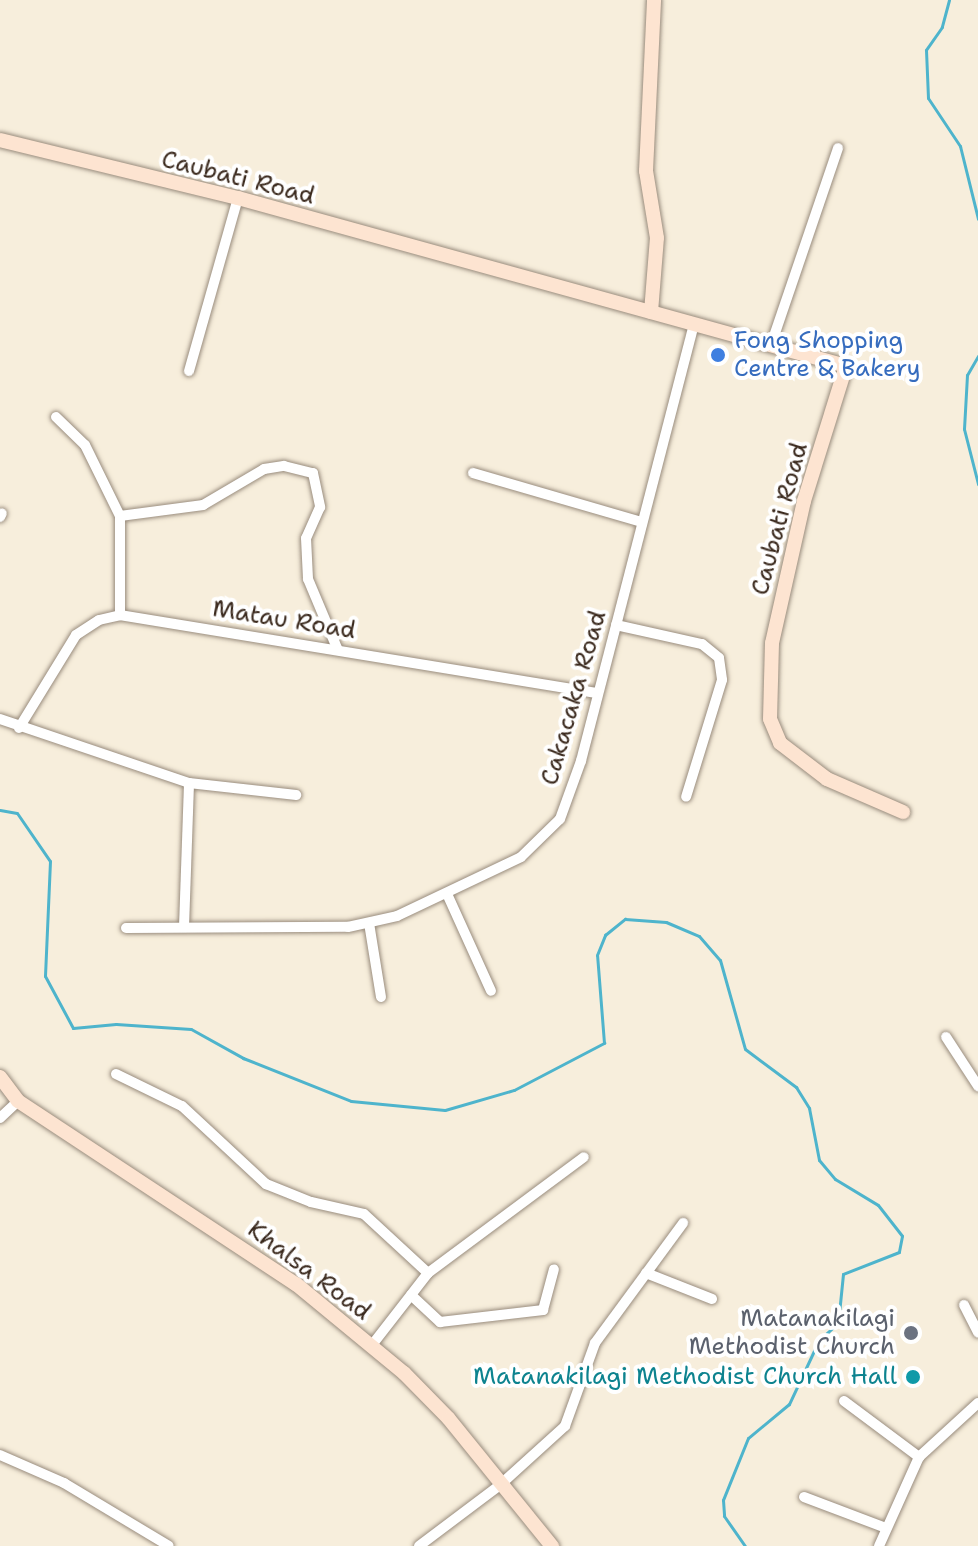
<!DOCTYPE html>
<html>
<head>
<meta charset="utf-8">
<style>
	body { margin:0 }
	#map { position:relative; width:978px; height:1546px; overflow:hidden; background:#f7eedc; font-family:"Shantell Sans",sans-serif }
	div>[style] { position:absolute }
	.stream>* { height:3px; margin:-1.5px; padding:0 1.5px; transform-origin:1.5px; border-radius:1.5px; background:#4eb4cc }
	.roads { filter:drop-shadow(0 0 2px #998c7d) drop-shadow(0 0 2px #998c7d) }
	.street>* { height:10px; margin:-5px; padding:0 5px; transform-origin:5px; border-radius:5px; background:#fff }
	.secondary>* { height:14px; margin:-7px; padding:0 7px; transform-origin:7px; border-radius:7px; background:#fde4d1 }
	.dots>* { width:22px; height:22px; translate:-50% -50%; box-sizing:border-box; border:4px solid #fff; border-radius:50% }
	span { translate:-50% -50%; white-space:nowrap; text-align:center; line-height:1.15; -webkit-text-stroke:8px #fff; paint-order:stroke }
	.street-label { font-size:24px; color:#3b2a1e }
	.shop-label { font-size:24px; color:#366cbe }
	.left { translate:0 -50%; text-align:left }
	.worship-label { font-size:24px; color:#5b616d }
	.right { translate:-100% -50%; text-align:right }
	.culture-label { font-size:24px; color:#0d838f }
</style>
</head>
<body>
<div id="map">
	<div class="stream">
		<div style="left:949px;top:0;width:28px;rotate:105deg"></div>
		<div style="left:942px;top:27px;width:28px;rotate:125deg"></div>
		<div style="left:926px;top:50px;width:48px;rotate:87.6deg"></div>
		<div style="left:928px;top:98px;width:58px;rotate:56.3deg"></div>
		<div style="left:960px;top:146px;width:75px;rotate:76.1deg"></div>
		<div style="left:978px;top:356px;width:22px;rotate:120deg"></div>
		<div style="left:967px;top:375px;width:54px;rotate:93.2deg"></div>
		<div style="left:964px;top:429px;width:57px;rotate:75.7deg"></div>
		<div style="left:0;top:810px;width:17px;rotate:10deg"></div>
		<div style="left:17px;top:813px;width:58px;rotate:55.5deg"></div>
		<div style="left:50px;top:861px;width:115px;rotate:92.5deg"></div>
		<div style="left:45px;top:976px;width:59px;rotate:61.7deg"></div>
		<div style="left:73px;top:1028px;width:43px;rotate:-5.3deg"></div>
		<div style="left:116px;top:1024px;width:75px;rotate:3.8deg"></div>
		<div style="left:191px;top:1029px;width:60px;rotate:29.1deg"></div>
		<div style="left:243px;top:1058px;width:116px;rotate:21.7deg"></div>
		<div style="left:351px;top:1101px;width:94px;rotate:5.5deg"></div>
		<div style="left:445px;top:1110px;width:72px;rotate:-16.2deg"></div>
		<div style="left:514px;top:1090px;width:102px;rotate:-27.6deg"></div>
		<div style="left:604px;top:1043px;width:88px;rotate:-94.5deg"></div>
		<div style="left:597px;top:955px;width:22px;rotate:-68deg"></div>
		<div style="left:605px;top:935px;width:26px;rotate:-39deg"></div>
		<div style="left:625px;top:919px;width:41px;rotate:4.2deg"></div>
		<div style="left:666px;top:922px;width:36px;rotate:23deg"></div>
		<div style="left:699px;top:936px;width:32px;rotate:49deg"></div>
		<div style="left:720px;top:960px;width:92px;rotate:74.3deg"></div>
		<div style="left:745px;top:1049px;width:64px;rotate:36.7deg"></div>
		<div style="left:796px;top:1087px;width:25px;rotate:58deg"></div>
		<div style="left:809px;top:1108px;width:53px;rotate:79.1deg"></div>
		<div style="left:819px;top:1160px;width:25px;rotate:50deg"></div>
		<div style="left:835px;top:1179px;width:50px;rotate:31.2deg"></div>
		<div style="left:878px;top:1205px;width:39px;rotate:52deg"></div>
		<div style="left:902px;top:1236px;width:16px;rotate:101deg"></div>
		<div style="left:899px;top:1252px;width:60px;rotate:158.6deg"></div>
		<div style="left:843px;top:1274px;width:49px;rotate:95.8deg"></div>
		<div style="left:838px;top:1323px;width:25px;rotate:138deg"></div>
		<div style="left:819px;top:1340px;width:71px;rotate:115.1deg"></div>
		<div style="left:789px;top:1404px;width:53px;rotate:140.3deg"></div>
		<div style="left:748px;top:1438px;width:67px;rotate:112deg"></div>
		<div style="left:723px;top:1500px;width:16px;rotate:86deg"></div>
		<div style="left:724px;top:1516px;width:37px;rotate:55deg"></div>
	</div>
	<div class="roads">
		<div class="street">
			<div style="left:771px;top:345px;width:208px;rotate:-71.2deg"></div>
			<div style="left:189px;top:371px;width:180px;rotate:-74.2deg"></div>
			<div style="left:56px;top:417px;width:40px;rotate:44deg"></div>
			<div style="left:85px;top:445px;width:79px;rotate:63.8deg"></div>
			<div style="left:120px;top:516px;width:99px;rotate:90deg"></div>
			<div style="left:473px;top:473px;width:176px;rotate:16.2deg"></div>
			<div style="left:120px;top:516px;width:84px;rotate:-7.5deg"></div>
			<div style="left:203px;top:505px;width:71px;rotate:-30.5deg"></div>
			<div style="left:264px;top:469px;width:20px;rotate:-9deg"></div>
			<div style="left:284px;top:466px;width:30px;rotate:14deg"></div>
			<div style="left:313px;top:473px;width:35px;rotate:78deg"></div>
			<div style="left:320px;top:507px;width:34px;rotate:114deg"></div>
			<div style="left:306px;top:538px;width:41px;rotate:87.2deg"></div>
			<div style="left:308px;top:579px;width:75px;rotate:67.2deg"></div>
			<div style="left:0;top:517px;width:4px;rotate:-63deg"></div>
			<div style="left:616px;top:625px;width:88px;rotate:12.5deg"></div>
			<div style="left:702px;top:644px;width:22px;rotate:39deg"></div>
			<div style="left:719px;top:658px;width:22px;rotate:82deg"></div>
			<div style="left:722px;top:680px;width:122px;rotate:107.1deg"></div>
			<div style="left:0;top:719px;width:200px;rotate:18.7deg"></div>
			<div style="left:189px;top:783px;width:108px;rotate:6.4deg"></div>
			<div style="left:19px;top:728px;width:109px;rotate:-58.5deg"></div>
			<div style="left:76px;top:635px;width:27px;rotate:-33deg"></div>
			<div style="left:99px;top:620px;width:22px;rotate:-13deg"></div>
			<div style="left:120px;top:615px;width:484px;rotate:9.3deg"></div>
			<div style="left:448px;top:896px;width:104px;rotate:65.6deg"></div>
			<div style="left:369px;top:923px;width:75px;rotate:80.8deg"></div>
			<div style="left:184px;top:927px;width:144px;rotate:-88deg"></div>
			<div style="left:126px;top:928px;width:222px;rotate:-0.3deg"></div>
			<div style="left:348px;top:927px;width:50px;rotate:-12.7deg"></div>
			<div style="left:397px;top:916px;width:137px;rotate:-25.4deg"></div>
			<div style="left:521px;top:857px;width:54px;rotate:-44.3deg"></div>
			<div style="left:560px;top:819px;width:62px;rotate:-70.1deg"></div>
			<div style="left:581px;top:761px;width:451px;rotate:-75.5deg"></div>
			<div style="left:946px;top:1037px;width:59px;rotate:56.9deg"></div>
			<div style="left:116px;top:1074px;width:73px;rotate:25.9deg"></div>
			<div style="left:182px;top:1106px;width:115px;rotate:42.9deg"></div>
			<div style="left:266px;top:1184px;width:48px;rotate:21.8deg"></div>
			<div style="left:311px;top:1202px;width:54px;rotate:12.8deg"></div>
			<div style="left:364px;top:1214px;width:87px;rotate:42.7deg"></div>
			<div style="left:0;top:1118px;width:25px;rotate:-43deg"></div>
			<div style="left:646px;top:1273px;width:71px;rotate:21.5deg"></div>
			<div style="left:411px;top:1295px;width:40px;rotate:43deg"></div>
			<div style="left:440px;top:1322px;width:104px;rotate:-6.6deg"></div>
			<div style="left:543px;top:1310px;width:42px;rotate:-75deg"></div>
			<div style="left:964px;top:1305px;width:31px;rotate:63deg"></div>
			<div style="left:372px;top:1345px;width:91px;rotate:-52.1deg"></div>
			<div style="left:428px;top:1273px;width:194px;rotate:-36.6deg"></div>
			<div style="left:844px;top:1401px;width:94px;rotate:36.7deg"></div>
			<div style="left:0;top:1455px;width:70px;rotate:23.6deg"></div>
			<div style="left:64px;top:1483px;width:122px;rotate:31deg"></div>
			<div style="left:804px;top:1497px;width:88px;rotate:20.7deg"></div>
			<div style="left:419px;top:1546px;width:101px;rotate:-37deg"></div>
			<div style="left:500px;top:1485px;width:88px;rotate:-42.2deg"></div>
			<div style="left:565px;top:1426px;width:88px;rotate:-70.1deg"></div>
			<div style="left:595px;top:1343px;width:149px;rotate:-53.7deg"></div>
			<div style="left:879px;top:1546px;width:98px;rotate:-65.8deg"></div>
			<div style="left:919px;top:1457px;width:80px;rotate:-42.5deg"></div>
		</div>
		<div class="secondary">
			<div style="left:0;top:140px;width:245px;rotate:13.7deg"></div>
			<div style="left:238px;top:198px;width:631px;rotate:15.45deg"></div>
			<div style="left:846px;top:366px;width:141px;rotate:107.3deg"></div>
			<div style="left:804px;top:501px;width:146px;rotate:102.7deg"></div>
			<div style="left:772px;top:643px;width:76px;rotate:91.5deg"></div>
			<div style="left:770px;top:719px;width:26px;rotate:67deg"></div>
			<div style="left:780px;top:743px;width:59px;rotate:37.5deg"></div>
			<div style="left:827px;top:779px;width:83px;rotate:23.5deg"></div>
			<div style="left:651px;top:312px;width:74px;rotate:-85.4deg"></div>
			<div style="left:657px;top:238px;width:68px;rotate:-99.3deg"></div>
			<div style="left:646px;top:171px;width:171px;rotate:-87.3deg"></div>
			<div style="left:0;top:1077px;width:30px;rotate:53deg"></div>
			<div style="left:18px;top:1101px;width:333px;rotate:33.4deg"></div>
			<div style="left:296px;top:1284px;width:140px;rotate:39.5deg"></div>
			<div style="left:404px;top:1373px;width:64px;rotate:45.6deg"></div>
			<div style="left:449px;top:1419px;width:164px;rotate:51deg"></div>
		</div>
	</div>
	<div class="dots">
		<div style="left:718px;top:355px;background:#3f7fe0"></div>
		<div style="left:911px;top:1333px;background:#6b7280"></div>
		<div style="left:913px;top:1377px;background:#0f9aa8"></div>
	</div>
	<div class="street-label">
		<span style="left:238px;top:178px;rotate:14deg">Caubati Road</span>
		<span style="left:780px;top:519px;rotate:-75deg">Caubati Road</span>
		<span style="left:284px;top:620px;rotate:9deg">Matau Road</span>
		<span style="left:574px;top:698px;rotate:-74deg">Cakacaka Road</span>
		<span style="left:309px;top:1271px;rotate:37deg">Khalsa Road</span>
	</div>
	<div class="shop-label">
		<span class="left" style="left:734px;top:355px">Fong Shopping<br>Centre &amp; Bakery</span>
	</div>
	<div class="worship-label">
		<span class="right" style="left:895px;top:1333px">Matanakilagi<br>Methodist Church</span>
	</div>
	<div class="culture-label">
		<span class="right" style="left:897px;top:1377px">Matanakilagi Methodist Church Hall</span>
	</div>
</div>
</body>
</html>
